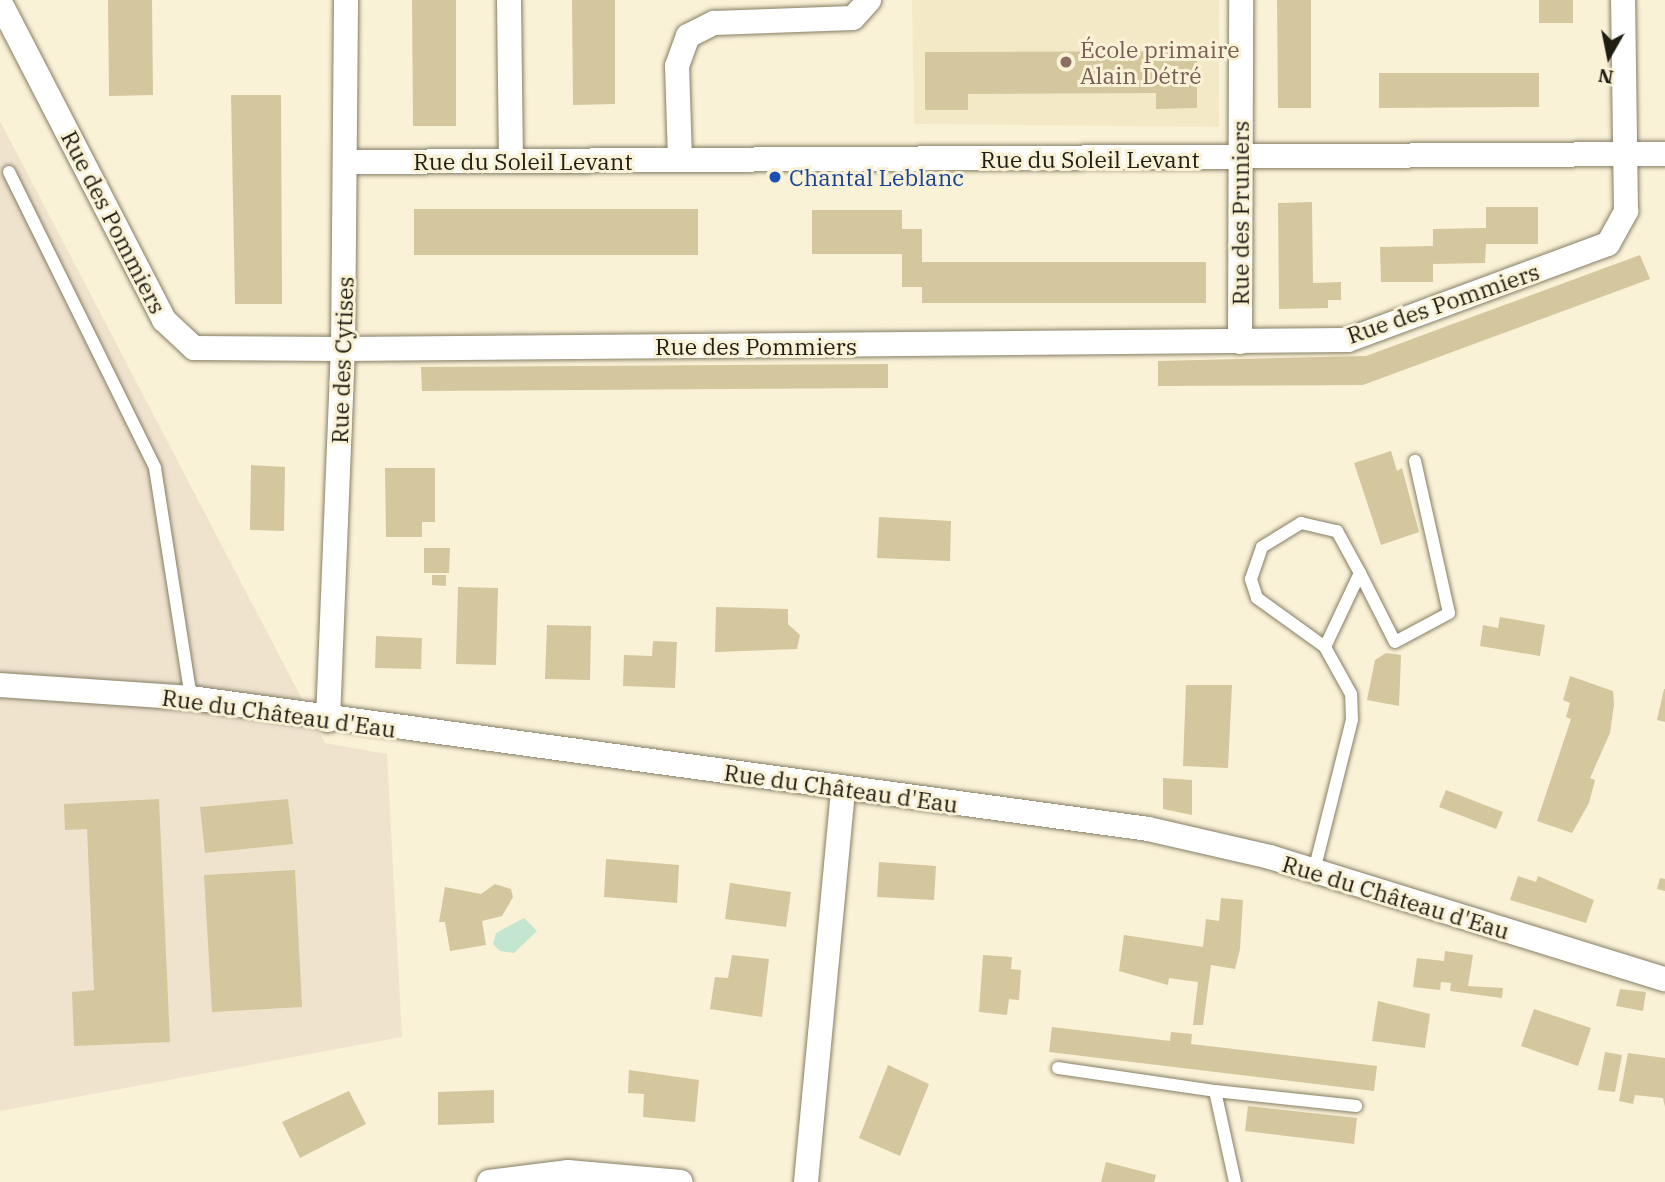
<!DOCTYPE html>
<html>
<head>
<meta charset="utf-8">
<style>
	body { margin:0 }
	#map { position:relative; width:1665px; height:1182px; overflow:hidden; background:#faf2d7; font-family:"IBM Plex Serif",serif }
	div>[style] { position:absolute }
	.built>* { inset:0; background:#f4e9c6 }
	.industrial>* { inset:0; background:#efe3ce }
	.green>* { inset:0; background:#c4e5d0 }
	.building>* { inset:0; background:#d4c79e }
	.roads { filter:drop-shadow(0 0 2px #857e65) drop-shadow(0 0 2px #857e65) }
	.service>* { height:12px; margin:-6px; padding:0 6px; transform-origin:6px; border-radius:6px; background:#fff }
	.minor>* { height:24px; margin:-12px; padding:0 12px; transform-origin:12px; border-radius:12px; background:#fff }
	.dots>* { width:19px; height:19px; translate:-50% -50%; box-sizing:border-box; border:4px solid #faf2d7; border-radius:50% }
	span { translate:-50% -50%; white-space:nowrap; text-align:center; line-height:1.15; -webkit-text-stroke:6px #faf2d7; paint-order:stroke }
	.education-label { font-size:23px; color:#785e54 }
	.left { translate:0 -50%; text-align:left }
	.street-label { font-size:23px; color:#201d13 }
	.transit-label { font-size:23px; color:#164399 }
	.north { position:absolute; left:1574px; top:21px; width:70px; height:70px; -webkit-text-stroke:5px #faf2d7; paint-order:stroke; rotate:189deg; font-size:19px; font-weight:700; line-height:28px; text-align:center; color:#201d13 }
	.north::after { content:''; display:block; margin:auto; width:24px; height:32px; background:#201d13; clip-path:polygon(50% 0,100% 100%,50% 72%,0 100%) }
</style>
</head>
<body>
<div id="map">
	<div class="built">
		<div style="clip-path:polygon(912px 0,1219px 0,1219px 127px,914px 124px)"></div>
	</div>
	<div class="industrial">
		<div style="clip-path:polygon(0 121px,325px 743px,387px 754px,402px 1037px,0 1111px)"></div>
	</div>
	<div class="green">
		<div style="clip-path:polygon(524px 918px,537px 931px,514px 953px,500px 951px,493px 944px,496px 933px)"></div>
	</div>
	<div class="building">
		<div style="clip-path:polygon(108px 0,152px 0,153px 95px,109px 96px)"></div>
		<div style="clip-path:polygon(412px 0,456px 0,456px 126px,413px 126px)"></div>
		<div style="clip-path:polygon(572px 0,615px 0,615px 104px,573px 105px)"></div>
		<div style="clip-path:polygon(1277px 0,1311px 0,1311px 108px,1278px 108px)"></div>
		<div style="clip-path:polygon(1539px 0,1573px 0,1573px 23px,1539px 23px)"></div>
		<div style="clip-path:polygon(1197px 51px,1197px 108px,1156px 109px,1156px 93px,968px 94px,968px 110px,925px 110px,925px 52px)"></div>
		<div style="clip-path:polygon(1379px 73px,1539px 73px,1539px 107px,1379px 108px)"></div>
		<div style="clip-path:polygon(231px 95px,281px 95px,282px 304px,235px 304px)"></div>
		<div style="clip-path:polygon(1312px 202px,1313px 283px,1341px 282px,1341px 300px,1328px 300px,1328px 308px,1279px 309px,1278px 203px)"></div>
		<div style="clip-path:polygon(1486px 207px,1538px 207px,1538px 244px,1486px 244px,1485px 263px,1433px 264px,1433px 282px,1381px 282px,1380px 247px,1433px 246px,1433px 229px,1486px 228px)"></div>
		<div style="clip-path:polygon(414px 209px,698px 209px,698px 255px,414px 255px)"></div>
		<div style="clip-path:polygon(812px 210px,902px 210px,902px 229px,922px 229px,922px 262px,1206px 262px,1206px 303px,922px 303px,922px 287px,902px 287px,902px 254px,812px 254px)"></div>
		<div style="clip-path:polygon(1640px 255px,1650px 279px,1363px 385px,1158px 386px,1158px 361px,1366px 356px)"></div>
		<div style="clip-path:polygon(888px 364px,888px 388px,422px 391px,421px 367px)"></div>
		<div style="clip-path:polygon(1391px 451px,1397px 471px,1402px 468px,1419px 532px,1381px 545px,1354px 463px)"></div>
		<div style="clip-path:polygon(251px 465px,285px 467px,284px 531px,250px 530px)"></div>
		<div style="clip-path:polygon(385px 468px,435px 468px,435px 522px,422px 522px,422px 537px,386px 537px)"></div>
		<div style="clip-path:polygon(879px 517px,951px 521px,950px 561px,877px 558px)"></div>
		<div style="clip-path:polygon(424px 548px,450px 548px,449px 573px,424px 573px)"></div>
		<div style="clip-path:polygon(432px 575px,446px 575px,446px 586px,432px 585px)"></div>
		<div style="clip-path:polygon(458px 587px,498px 588px,496px 665px,456px 664px)"></div>
		<div style="clip-path:polygon(716px 607px,788px 609px,788px 624px,800px 635px,797px 649px,715px 652px)"></div>
		<div style="clip-path:polygon(1500px 617px,1545px 625px,1540px 656px,1480px 646px,1483px 625px,1498px 628px)"></div>
		<div style="clip-path:polygon(547px 625px,591px 626px,590px 680px,545px 679px)"></div>
		<div style="clip-path:polygon(376px 636px,422px 638px,421px 669px,375px 668px)"></div>
		<div style="clip-path:polygon(653px 641px,677px 642px,675px 688px,623px 686px,624px 655px,652px 656px)"></div>
		<div style="clip-path:polygon(1386px 653px,1401px 655px,1399px 706px,1367px 700px,1375px 660px)"></div>
		<div style="clip-path:polygon(1570px 676px,1613px 691px,1614px 705px,1610px 733px,1590px 778px,1595px 780px,1589px 803px,1572px 833px,1537px 821px,1571px 719px,1566px 717px,1570px 703px,1563px 700px)"></div>
		<div style="clip-path:polygon(1186px 685px,1232px 685px,1228px 768px,1183px 766px)"></div>
		<div style="clip-path:polygon(1664px 689px,1665px 689px,1665px 722px,1657px 720px)"></div>
		<div style="clip-path:polygon(1163px 778px,1192px 780px,1192px 815px,1163px 809px)"></div>
		<div style="clip-path:polygon(1446px 790px,1503px 812px,1496px 829px,1439px 807px)"></div>
		<div style="clip-path:polygon(159px 799px,170px 1042px,74px 1046px,72px 992px,94px 990px,87px 829px,65px 830px,64px 804px)"></div>
		<div style="clip-path:polygon(288px 799px,293px 844px,205px 853px,200px 807px)"></div>
		<div style="clip-path:polygon(606px 859px,679px 865px,677px 903px,604px 897px)"></div>
		<div style="clip-path:polygon(879px 862px,936px 866px,934px 900px,877px 897px)"></div>
		<div style="clip-path:polygon(295px 870px,302px 1007px,212px 1012px,204px 875px)"></div>
		<div style="clip-path:polygon(1518px 876px,1536px 882px,1538px 876px,1594px 900px,1586px 923px,1510px 900px)"></div>
		<div style="clip-path:polygon(1660px 878px,1665px 879px,1665px 891px,1657px 889px)"></div>
		<div style="clip-path:polygon(730px 883px,791px 892px,786px 927px,725px 919px)"></div>
		<div style="clip-path:polygon(495px 884px,511px 889px,513px 897px,502px 916px,482px 921px,486px 945px,450px 951px,445px 922px,439px 922px,445px 887px,481px 894px)"></div>
		<div style="clip-path:polygon(1221px 898px,1243px 900px,1240px 949px,1235px 969px,1211px 965px,1203px 1025px,1193px 1025px,1198px 982px,1169px 978px,1168px 985px,1119px 971px,1124px 935px,1203px 947px,1206px 919px,1219px 921px)"></div>
		<div style="clip-path:polygon(1445px 951px,1473px 955px,1468px 986px,1503px 988px,1502px 998px,1450px 991px,1451px 983px,1441px 982px,1440px 990px,1413px 987px,1417px 958px,1444px 961px)"></div>
		<div style="clip-path:polygon(732px 955px,769px 959px,762px 1017px,710px 1009px,715px 977px,728px 978px)"></div>
		<div style="clip-path:polygon(983px 955px,1012px 957px,1011px 969px,1021px 970px,1019px 1000px,1009px 999px,1007px 1015px,979px 1012px)"></div>
		<div style="clip-path:polygon(1620px 989px,1646px 992px,1643px 1011px,1616px 1006px)"></div>
		<div style="clip-path:polygon(1378px 1001px,1430px 1014px,1425px 1048px,1372px 1041px)"></div>
		<div style="clip-path:polygon(1534px 1009px,1591px 1028px,1578px 1066px,1521px 1046px)"></div>
		<div style="clip-path:polygon(1052px 1027px,1170px 1041px,1171px 1032px,1192px 1034px,1191px 1044px,1377px 1066px,1374px 1091px,1049px 1052px)"></div>
		<div style="clip-path:polygon(1605px 1052px,1622px 1055px,1615px 1092px,1598px 1090px)"></div>
		<div style="clip-path:polygon(1628px 1053px,1665px 1058px,1665px 1107px,1663px 1098px,1635px 1095px,1633px 1104px,1619px 1101px)"></div>
		<div style="clip-path:polygon(888px 1065px,929px 1084px,900px 1156px,859px 1138px)"></div>
		<div style="clip-path:polygon(629px 1070px,699px 1080px,695px 1122px,643px 1117px,644px 1094px,628px 1093px)"></div>
		<div style="clip-path:polygon(494px 1090px,494px 1123px,438px 1125px,438px 1092px)"></div>
		<div style="clip-path:polygon(349px 1091px,366px 1124px,300px 1158px,282px 1122px)"></div>
		<div style="clip-path:polygon(1248px 1106px,1357px 1118px,1354px 1144px,1245px 1131px)"></div>
		<div style="clip-path:polygon(1106px 1162px,1156px 1175px,1154px 1182px,1101px 1182px)"></div>
	</div>
	<div class="roads">
		<div class="service">
			<div style="left:9px;top:172px;width:330px;rotate:63.7deg"></div>
			<div style="left:155px;top:468px;width:233px;rotate:81.1deg"></div>
			<div style="left:1325px;top:647px;width:82px;rotate:-64.7deg"></div>
			<div style="left:1360px;top:573px;width:77px;rotate:63.1deg"></div>
			<div style="left:1395px;top:642px;width:61px;rotate:-28.2deg"></div>
			<div style="left:1449px;top:613px;width:156px;rotate:-102.6deg"></div>
			<div style="left:1314px;top:871px;width:156px;rotate:-75.9deg"></div>
			<div style="left:1352px;top:720px;width:26px;rotate:-92deg"></div>
			<div style="left:1351px;top:694px;width:54px;rotate:-119deg"></div>
			<div style="left:1325px;top:647px;width:84px;rotate:-144.2deg"></div>
			<div style="left:1257px;top:598px;width:20px;rotate:-108deg"></div>
			<div style="left:1251px;top:579px;width:34px;rotate:-71deg"></div>
			<div style="left:1262px;top:547px;width:46px;rotate:-31.6deg"></div>
			<div style="left:1301px;top:523px;width:37px;rotate:13deg"></div>
			<div style="left:1337px;top:531px;width:48px;rotate:61.3deg"></div>
			<div style="left:1058px;top:1068px;width:159px;rotate:8.3deg"></div>
			<div style="left:1215px;top:1091px;width:93px;rotate:77.6deg"></div>
			<div style="left:1215px;top:1091px;width:142px;rotate:6.1deg"></div>
		</div>
		<div class="minor">
			<div style="left:509px;top:0;width:161px;rotate:89.3deg"></div>
			<div style="left:0;top:2px;width:358px;rotate:62.7deg"></div>
			<div style="left:164px;top:320px;width:41px;rotate:43deg"></div>
			<div style="left:194px;top:348px;width:149px;rotate:0.4deg"></div>
			<div style="left:343px;top:349px;width:1005px;rotate:-0.51deg"></div>
			<div style="left:1348px;top:340px;width:277px;rotate:-20.3deg"></div>
			<div style="left:1608px;top:244px;width:38px;rotate:-61deg"></div>
			<div style="left:1626px;top:211px;width:211px;rotate:-90.8deg"></div>
			<div style="left:680px;top:160px;width:94px;rotate:-91.8deg"></div>
			<div style="left:677px;top:66px;width:32px;rotate:-70deg"></div>
			<div style="left:688px;top:36px;width:29px;rotate:-27deg"></div>
			<div style="left:714px;top:23px;width:139px;rotate:-2.1deg"></div>
			<div style="left:853px;top:18px;width:24px;rotate:-48deg"></div>
			<div style="left:347px;top:162px;width:1318px;rotate:-0.35deg"></div>
			<div style="left:1240px;top:342px;width:342px;rotate:-89.8deg"></div>
			<div style="left:0;top:685px;width:191px;rotate:3.9deg"></div>
			<div style="left:191px;top:698px;width:966px;rotate:7.79deg"></div>
			<div style="left:1148px;top:829px;width:125px;rotate:12.9deg"></div>
			<div style="left:1270px;top:857px;width:413px;rotate:17.2deg"></div>
			<div style="left:328px;top:720px;width:371px;rotate:-87.7deg"></div>
			<div style="left:343px;top:349px;width:349px;rotate:-89.5deg"></div>
			<div style="left:489px;top:1182px;width:80px;rotate:-7.2deg"></div>
			<div style="left:568px;top:1172px;width:113px;rotate:5.1deg"></div>
			<div style="left:806px;top:1182px;width:396px;rotate:-84.6deg"></div>
		</div>
	</div>
	<div class="dots">
		<div style="left:1066px;top:62px;background:#8d6e63"></div>
		<div style="left:775px;top:177px;background:#1a4fb4"></div>
	</div>
	<div class="education-label">
		<span class="left" style="left:1080px;top:62px">École primaire<br>Alain Détré</span>
	</div>
	<div class="street-label">
		<span style="left:1090px;top:159px">Rue du Soleil Levant</span>
		<span style="left:523px;top:161px">Rue du Soleil Levant</span>
		<span style="left:1240px;top:213px;rotate:-90deg">Rue des Pruniers</span>
		<span style="left:114px;top:222px;rotate:63deg">Rue des Pommiers</span>
		<span style="left:1443px;top:303px;rotate:-19deg">Rue des Pommiers</span>
		<span style="left:756px;top:346px">Rue des Pommiers</span>
		<span style="left:342px;top:360px;rotate:-88deg">Rue des Cytises</span>
		<span style="left:279px;top:713px;rotate:8deg">Rue du Château d'Eau</span>
		<span style="left:841px;top:788px;rotate:8deg">Rue du Château d'Eau</span>
		<span style="left:1396px;top:897px;rotate:17deg">Rue du Château d'Eau</span>
	</div>
	<div class="transit-label">
		<span class="left" style="left:789px;top:177px">Chantal Leblanc</span>
	</div>
	<div class="north">N</div>
</div>
</body>
</html>
